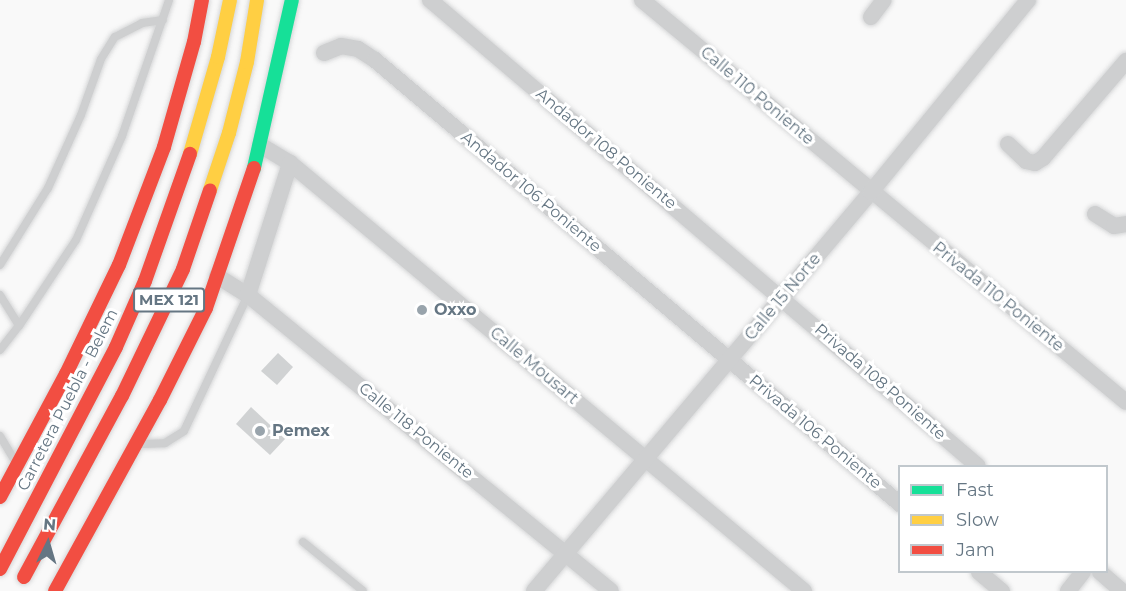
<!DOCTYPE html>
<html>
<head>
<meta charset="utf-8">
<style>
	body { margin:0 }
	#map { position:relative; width:1126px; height:591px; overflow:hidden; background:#f9f9f9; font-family:Montserrat,sans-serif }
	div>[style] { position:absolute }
	.building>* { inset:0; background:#d0d2d3 }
	.roads { filter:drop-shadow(0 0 2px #d5d6d7) drop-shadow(0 0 2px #d5d6d7) }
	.lane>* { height:8px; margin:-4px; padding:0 4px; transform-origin:4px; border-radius:4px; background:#cecfd0 }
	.street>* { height:16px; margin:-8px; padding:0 8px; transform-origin:8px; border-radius:8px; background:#cecfd0 }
	.fast>* { height:14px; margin:-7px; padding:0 7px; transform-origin:7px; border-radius:7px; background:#16e098 }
	.jam>* { height:14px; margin:-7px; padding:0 7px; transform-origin:7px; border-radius:7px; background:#f24e42 }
	.bridges { filter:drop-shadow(0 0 2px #d5d6d7) drop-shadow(0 0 2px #d5d6d7) }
	.slow-bridge>* { height:14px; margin:-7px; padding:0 7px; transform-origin:7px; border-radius:7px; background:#ffcf43 }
	.jam-bridge>* { height:14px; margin:-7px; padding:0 7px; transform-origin:7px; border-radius:7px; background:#f24e42 }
	.dots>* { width:16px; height:16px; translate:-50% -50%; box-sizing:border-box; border:3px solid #fff; border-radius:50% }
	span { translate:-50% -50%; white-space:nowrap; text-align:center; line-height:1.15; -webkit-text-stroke:6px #fff; paint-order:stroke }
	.shield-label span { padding:2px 4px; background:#fff; border:2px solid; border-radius:4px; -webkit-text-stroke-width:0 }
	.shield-label { font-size:15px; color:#657683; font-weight:700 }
	.street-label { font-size:16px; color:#657683 }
	.poi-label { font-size:16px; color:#657683; font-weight:700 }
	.left { translate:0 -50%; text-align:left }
	.legend { position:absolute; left:898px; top:465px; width:210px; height:108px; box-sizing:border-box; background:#fff; border:2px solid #c1c8cd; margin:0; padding:8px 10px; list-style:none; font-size:18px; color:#657683 }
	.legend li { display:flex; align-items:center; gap:12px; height:30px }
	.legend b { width:30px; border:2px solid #c1c8cd }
	.north { position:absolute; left:18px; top:513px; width:60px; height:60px; -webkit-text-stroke:4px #fff; paint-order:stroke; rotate:5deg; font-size:16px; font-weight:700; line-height:24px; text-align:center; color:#657683 }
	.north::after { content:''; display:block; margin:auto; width:21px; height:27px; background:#657683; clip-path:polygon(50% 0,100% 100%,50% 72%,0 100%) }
</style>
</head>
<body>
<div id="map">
	<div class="building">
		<div style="clip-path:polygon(278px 353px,293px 367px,277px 385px,261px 371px)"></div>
		<div style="clip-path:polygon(251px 407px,285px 439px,270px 455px,236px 424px)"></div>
	</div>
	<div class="roads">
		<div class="lane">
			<div style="left:0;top:265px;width:91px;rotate:-58.1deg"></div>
			<div style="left:48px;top:188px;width:80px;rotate:-65.7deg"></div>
			<div style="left:81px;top:115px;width:59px;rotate:-70.3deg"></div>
			<div style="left:101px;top:59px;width:26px;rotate:-58deg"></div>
			<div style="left:115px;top:37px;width:30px;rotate:-27deg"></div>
			<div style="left:142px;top:23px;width:21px;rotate:-8deg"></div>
			<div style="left:0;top:295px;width:36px;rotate:58deg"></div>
			<div style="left:0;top:350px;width:31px;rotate:-52deg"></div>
			<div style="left:19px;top:326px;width:103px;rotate:-56.5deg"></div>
			<div style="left:76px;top:240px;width:114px;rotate:-66.1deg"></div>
			<div style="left:122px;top:136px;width:144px;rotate:-70.9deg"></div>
			<div style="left:0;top:436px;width:29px;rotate:59deg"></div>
			<div style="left:142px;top:444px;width:23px;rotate:-2deg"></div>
			<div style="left:165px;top:443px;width:22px;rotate:-32deg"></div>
			<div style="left:184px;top:431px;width:150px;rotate:-64.8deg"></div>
			<div style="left:303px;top:542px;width:77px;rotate:39.2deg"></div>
		</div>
		<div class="street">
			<div style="left:430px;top:0;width:719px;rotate:40.38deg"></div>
			<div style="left:642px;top:0;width:629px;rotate:39.71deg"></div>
			<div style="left:871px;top:17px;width:21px;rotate:-53deg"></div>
			<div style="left:324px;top:53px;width:18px;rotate:-22deg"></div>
			<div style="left:341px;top:46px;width:17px;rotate:10deg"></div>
			<div style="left:358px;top:49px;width:20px;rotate:33deg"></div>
			<div style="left:375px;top:60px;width:688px;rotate:40.22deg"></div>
			<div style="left:1008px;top:144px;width:25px;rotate:43deg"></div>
			<div style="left:1026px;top:161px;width:9px;rotate:13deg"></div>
			<div style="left:1035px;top:163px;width:9px;rotate:-32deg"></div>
			<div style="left:1043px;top:158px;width:128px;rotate:-49.4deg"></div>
			<div style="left:260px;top:145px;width:35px;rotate:31deg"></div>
			<div style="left:290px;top:163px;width:669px;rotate:39.78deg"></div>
			<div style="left:1095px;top:214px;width:22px;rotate:32deg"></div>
			<div style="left:1114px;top:226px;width:12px;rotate:-9deg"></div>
			<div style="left:217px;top:276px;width:36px;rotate:32deg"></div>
			<div style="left:248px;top:295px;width:468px;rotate:39.2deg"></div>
			<div style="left:248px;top:295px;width:139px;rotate:-72.3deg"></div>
			<div style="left:979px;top:572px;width:30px;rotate:40deg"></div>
			<div style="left:1100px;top:572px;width:29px;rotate:41deg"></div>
			<div style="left:534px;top:591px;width:522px;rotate:-49.82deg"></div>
			<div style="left:871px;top:192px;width:248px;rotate:-50.7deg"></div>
			<div style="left:1068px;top:591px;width:24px;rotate:-52deg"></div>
		</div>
		<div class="fast">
			<div style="left:254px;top:168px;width:172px;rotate:-77.3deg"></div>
		</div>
		<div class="jam">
			<div style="left:0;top:497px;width:140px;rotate:-61.8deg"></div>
			<div style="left:66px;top:374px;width:121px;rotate:-64.1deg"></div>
			<div style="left:119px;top:265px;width:126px;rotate:-69.1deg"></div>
			<div style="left:164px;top:147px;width:109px;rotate:-74.1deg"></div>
			<div style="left:194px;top:42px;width:43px;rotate:-79.2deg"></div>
			<div style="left:55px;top:591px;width:218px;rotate:-61.2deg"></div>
			<div style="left:160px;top:400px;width:103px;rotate:-63.4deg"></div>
			<div style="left:206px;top:308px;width:148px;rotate:-71.1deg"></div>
		</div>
	</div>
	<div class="bridges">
		<div class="slow-bridge">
			<div style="left:190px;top:154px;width:101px;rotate:-73.9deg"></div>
			<div style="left:218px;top:57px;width:58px;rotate:-78.1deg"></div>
			<div style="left:210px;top:190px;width:60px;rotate:-71.6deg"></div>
			<div style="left:229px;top:133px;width:73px;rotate:-75.8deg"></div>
			<div style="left:247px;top:62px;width:63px;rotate:-80.8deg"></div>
		</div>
		<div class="jam-bridge">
			<div style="left:0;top:569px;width:250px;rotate:-62.4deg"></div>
			<div style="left:116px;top:347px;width:72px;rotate:-66.3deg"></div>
			<div style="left:145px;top:281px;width:135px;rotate:-70.5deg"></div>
			<div style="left:24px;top:577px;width:206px;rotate:-61.6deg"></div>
			<div style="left:122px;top:396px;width:141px;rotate:-64.3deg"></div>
			<div style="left:183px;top:269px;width:83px;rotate:-71.1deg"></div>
		</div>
	</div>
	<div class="dots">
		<div style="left:422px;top:310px;background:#99a4ac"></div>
		<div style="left:260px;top:431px;background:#99a4ac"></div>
	</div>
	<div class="shield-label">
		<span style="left:169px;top:300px">MEX 121</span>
	</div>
	<div class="street-label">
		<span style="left:757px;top:96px;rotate:40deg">Calle 110 Poniente</span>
		<span style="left:606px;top:149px;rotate:40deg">Andador 108 Poniente</span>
		<span style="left:531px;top:192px;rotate:40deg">Andador 106 Poniente</span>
		<span style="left:783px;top:297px;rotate:-50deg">Calle 15 Norte</span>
		<span style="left:998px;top:297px;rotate:39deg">Privada 110 Poniente</span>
		<span style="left:534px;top:366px;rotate:40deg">Calle Mousart</span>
		<span style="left:880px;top:382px;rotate:41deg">Privada 108 Poniente</span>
		<span style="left:68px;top:400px;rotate:-63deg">Carretera Puebla - Belem</span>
		<span style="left:416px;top:431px;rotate:39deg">Calle 118 Poniente</span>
		<span style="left:815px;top:432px;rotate:40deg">Privada 106 Poniente</span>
	</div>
	<div class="poi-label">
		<span class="left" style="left:434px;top:310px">Oxxo</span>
		<span class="left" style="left:272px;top:431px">Pemex</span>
	</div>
	<ul class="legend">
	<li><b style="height:8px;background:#16e098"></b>Fast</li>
	<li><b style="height:8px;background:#ffcf43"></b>Slow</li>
	<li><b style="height:8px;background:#f24e42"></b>Jam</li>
	</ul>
	<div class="north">N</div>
</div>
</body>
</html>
